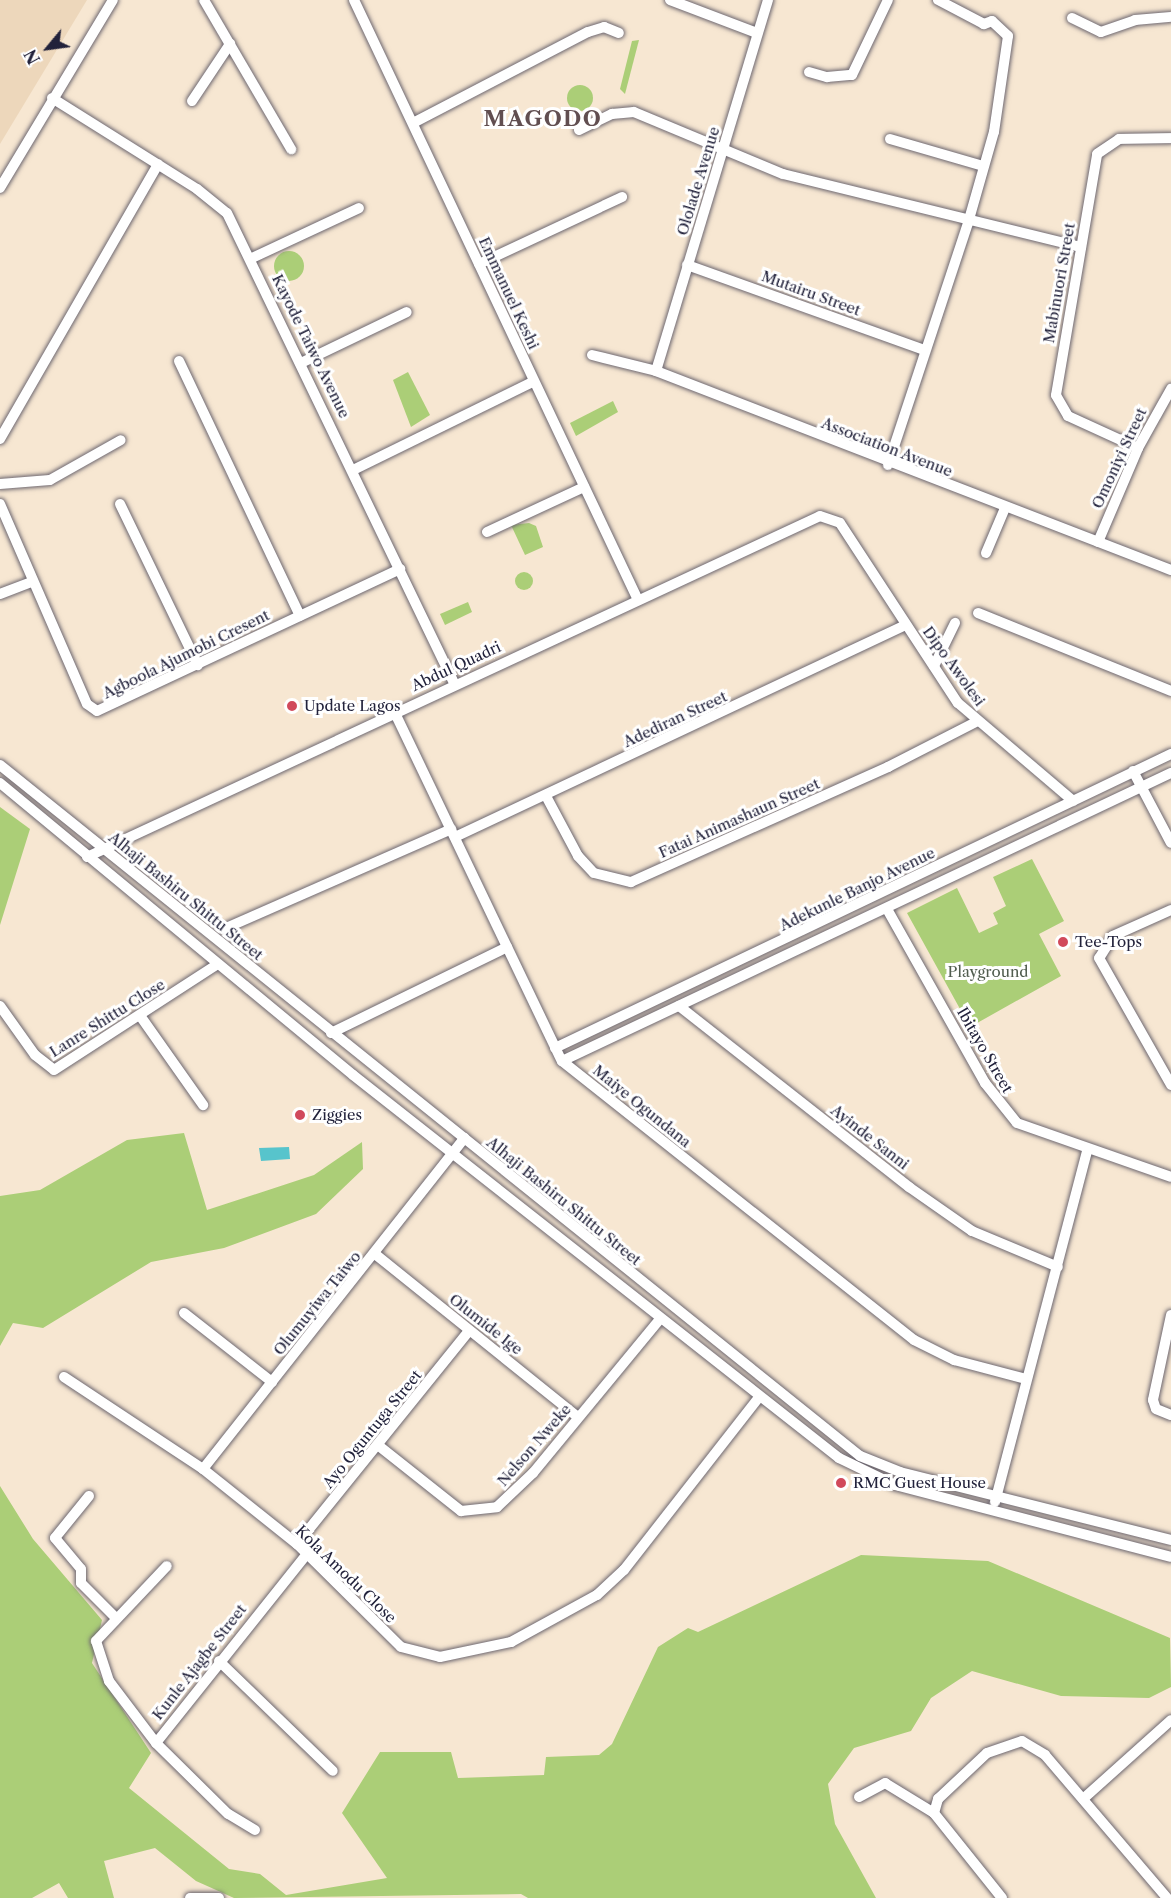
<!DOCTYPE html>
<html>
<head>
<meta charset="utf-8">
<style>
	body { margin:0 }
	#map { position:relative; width:1171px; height:1898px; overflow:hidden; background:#f7e7d2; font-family:"Libre Caslon Text",serif }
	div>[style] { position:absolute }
	.built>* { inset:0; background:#edd7bb }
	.green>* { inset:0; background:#abce77 }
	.round { border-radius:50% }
	.water>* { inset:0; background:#57c4cc }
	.roads { filter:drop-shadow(0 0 2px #6d6770) drop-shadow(0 0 2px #6d6770) }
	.street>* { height:10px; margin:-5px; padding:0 5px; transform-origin:5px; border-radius:5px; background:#fff }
	.dots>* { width:16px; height:16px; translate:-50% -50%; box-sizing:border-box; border:3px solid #fff; border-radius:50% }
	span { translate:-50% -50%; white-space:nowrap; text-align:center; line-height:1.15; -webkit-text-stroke:6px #fff; paint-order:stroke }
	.street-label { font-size:15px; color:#22223b }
	.poi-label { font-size:15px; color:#22223b }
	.left { translate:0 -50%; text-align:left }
	.park-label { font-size:15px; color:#525e50 }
	.district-label { font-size:21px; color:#614e50; font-weight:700; letter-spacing:1.5px }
	.north { position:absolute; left:18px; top:18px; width:60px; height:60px; -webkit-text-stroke:4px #fff; paint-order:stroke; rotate:241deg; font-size:16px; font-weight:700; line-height:24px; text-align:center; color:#22223b }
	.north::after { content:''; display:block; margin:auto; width:21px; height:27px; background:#22223b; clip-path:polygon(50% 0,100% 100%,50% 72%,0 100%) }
</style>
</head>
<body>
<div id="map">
	<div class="built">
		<div style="clip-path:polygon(0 0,87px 0,0 144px)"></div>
	</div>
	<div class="green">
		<div style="clip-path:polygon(639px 40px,625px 94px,620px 89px,632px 41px)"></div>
		<div class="round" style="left:567px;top:85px;width:26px;height:26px"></div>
		<div class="round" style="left:274px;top:251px;width:30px;height:30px"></div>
		<div style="clip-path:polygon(408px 372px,430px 415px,411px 427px,393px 380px)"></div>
		<div style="clip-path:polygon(613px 401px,618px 412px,576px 436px,570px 423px)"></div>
		<div style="clip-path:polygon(529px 523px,536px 526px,543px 547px,525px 555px,511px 525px)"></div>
		<div class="round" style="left:515px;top:572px;width:18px;height:18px"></div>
		<div style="clip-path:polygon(468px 602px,472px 612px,445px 625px,440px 614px)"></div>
		<div style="clip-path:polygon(0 807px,30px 829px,0 925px)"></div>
		<div style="clip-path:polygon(1032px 859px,1064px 921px,1039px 934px,1061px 976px,970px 1027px,907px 913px,957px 888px,979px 933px,998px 924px,993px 913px,1006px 906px,993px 877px)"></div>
		<div style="clip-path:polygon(184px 1133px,207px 1210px,314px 1175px,362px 1142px,363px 1169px,316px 1214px,224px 1248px,151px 1262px,43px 1328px,13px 1323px,0 1346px,0 1196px,40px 1190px,127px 1140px)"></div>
		<div style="clip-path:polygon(0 1486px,33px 1539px,102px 1620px,92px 1663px,151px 1753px,129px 1788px,229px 1869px,260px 1874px,286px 1895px,387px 1878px,342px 1813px,380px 1752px,451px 1752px,458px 1778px,544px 1775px,546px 1757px,599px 1755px,612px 1744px,658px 1647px,688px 1628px,698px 1632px,861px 1555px,988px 1561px,1170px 1638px,1171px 1687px,1149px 1698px,1061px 1696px,972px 1671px,931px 1698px,911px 1731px,854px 1748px,828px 1784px,835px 1824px,876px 1898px,528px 1898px,521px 1894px,234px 1898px,196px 1881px,155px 1848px,104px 1861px,114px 1898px,68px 1898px,59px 1883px,32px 1898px,0 1898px)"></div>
	</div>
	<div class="water">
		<div style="clip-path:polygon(289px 1147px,290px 1159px,261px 1161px,259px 1148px)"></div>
	</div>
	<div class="roads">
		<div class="street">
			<div style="left:204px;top:0;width:173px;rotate:59.7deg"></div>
			<div style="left:354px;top:0;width:662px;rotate:64.67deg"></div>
			<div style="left:670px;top:0;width:93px;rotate:20.8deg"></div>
			<div style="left:1072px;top:18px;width:32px;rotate:26deg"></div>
			<div style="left:1101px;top:32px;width:36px;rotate:-19deg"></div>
			<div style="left:1135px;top:20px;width:36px;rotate:-5deg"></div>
			<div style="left:809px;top:72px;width:19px;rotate:16deg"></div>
			<div style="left:827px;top:77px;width:25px;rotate:-5deg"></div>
			<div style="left:852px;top:75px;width:83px;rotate:-64.4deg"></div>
			<div style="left:52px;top:98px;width:171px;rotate:32.1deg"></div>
			<div style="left:197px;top:189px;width:38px;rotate:39deg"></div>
			<div style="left:227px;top:213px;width:522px;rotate:64.22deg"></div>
			<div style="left:192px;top:101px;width:69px;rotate:-56.3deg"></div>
			<div style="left:413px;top:123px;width:197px;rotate:-27.5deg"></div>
			<div style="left:588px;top:32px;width:17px;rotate:-17deg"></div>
			<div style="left:604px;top:27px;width:16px;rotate:22deg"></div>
			<div style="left:579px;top:130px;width:37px;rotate:-26deg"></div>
			<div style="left:612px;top:114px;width:22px;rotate:-5deg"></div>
			<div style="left:634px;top:112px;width:161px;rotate:22.6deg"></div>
			<div style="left:783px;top:174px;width:307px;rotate:13.8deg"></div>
			<div style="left:890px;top:139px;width:97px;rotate:16.2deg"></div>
			<div style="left:0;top:188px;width:219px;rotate:-59deg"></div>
			<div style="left:252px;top:258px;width:118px;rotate:-25deg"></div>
			<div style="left:479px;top:264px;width:158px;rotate:-25.1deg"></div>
			<div style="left:687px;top:265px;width:253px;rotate:19.7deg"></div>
			<div style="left:592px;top:355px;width:66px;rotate:14deg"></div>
			<div style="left:656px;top:371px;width:552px;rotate:21.13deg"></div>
			<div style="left:179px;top:361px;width:282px;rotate:64.6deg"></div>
			<div style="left:303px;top:362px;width:115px;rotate:-25.7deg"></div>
			<div style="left:656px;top:371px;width:388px;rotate:-73.2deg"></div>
			<div style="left:0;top:439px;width:317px;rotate:-60.1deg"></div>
			<div style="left:1138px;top:448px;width:77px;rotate:-155.4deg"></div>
			<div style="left:1068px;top:416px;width:24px;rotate:-120deg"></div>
			<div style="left:1056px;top:395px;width:244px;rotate:-80.3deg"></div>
			<div style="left:1097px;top:154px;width:27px;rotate:-34deg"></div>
			<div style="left:1119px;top:139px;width:52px;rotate:-1.1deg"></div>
			<div style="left:888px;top:465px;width:255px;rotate:-71.7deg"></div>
			<div style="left:968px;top:223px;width:95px;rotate:-74.1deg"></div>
			<div style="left:994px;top:132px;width:97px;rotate:-81.7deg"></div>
			<div style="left:1008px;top:36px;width:22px;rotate:-137deg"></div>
			<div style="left:992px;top:21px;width:9px;rotate:159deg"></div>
			<div style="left:984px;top:24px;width:52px;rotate:-152.4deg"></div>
			<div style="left:353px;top:470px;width:200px;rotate:-26.1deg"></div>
			<div style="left:0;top:484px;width:50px;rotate:-4.6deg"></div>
			<div style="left:50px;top:480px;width:81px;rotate:-29.4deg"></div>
			<div style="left:0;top:504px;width:218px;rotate:66.5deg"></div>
			<div style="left:87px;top:704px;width:12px;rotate:35deg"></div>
			<div style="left:97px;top:711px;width:335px;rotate:-25.1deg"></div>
			<div style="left:120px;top:504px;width:179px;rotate:64.2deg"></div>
			<div style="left:487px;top:532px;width:107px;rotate:-24.9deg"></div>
			<div style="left:1098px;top:542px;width:102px;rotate:-66.9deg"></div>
			<div style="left:1138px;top:448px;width:68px;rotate:-60.8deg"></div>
			<div style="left:986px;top:553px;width:49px;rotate:-67.1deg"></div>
			<div style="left:0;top:594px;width:34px;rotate:-21deg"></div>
			<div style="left:978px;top:613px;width:208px;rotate:22deg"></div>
			<div style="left:934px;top:666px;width:48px;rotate:-64deg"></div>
			<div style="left:394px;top:711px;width:388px;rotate:64.4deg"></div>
			<div style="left:562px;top:1061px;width:449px;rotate:38.4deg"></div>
			<div style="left:914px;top:1340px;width:45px;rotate:26.6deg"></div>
			<div style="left:954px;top:1360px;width:74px;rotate:14.8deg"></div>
			<div style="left:0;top:765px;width:1103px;rotate:38.78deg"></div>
			<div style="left:860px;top:1456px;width:43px;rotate:21.8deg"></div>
			<div style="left:900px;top:1472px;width:279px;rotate:14.1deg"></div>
			<div style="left:1133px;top:771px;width:81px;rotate:62.2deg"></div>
			<div style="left:0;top:783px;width:458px;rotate:39.6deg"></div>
			<div style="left:353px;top:1075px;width:619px;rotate:38.24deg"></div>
			<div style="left:839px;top:1458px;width:62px;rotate:25.7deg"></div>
			<div style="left:895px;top:1485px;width:285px;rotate:14.6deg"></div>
			<div style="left:546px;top:796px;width:68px;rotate:61.9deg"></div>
			<div style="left:578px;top:856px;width:23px;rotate:47deg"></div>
			<div style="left:594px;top:873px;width:38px;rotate:14deg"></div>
			<div style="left:631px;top:882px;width:282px;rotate:-24.1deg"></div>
			<div style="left:888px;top:767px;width:99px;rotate:-27.1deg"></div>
			<div style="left:455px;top:837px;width:498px;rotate:-25.2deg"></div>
			<div style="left:87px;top:857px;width:808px;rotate:-24.95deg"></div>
			<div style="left:820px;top:516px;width:21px;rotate:19deg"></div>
			<div style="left:840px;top:523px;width:215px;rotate:56.8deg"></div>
			<div style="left:958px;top:703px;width:151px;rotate:40.4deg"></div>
			<div style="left:887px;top:909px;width:200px;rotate:60.6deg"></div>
			<div style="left:985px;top:1083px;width:51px;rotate:51.3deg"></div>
			<div style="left:1017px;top:1123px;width:163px;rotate:19.3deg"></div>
			<div style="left:1171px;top:910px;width:64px;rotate:155.9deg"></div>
			<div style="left:1113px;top:936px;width:26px;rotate:122deg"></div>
			<div style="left:1099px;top:958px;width:146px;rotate:60.4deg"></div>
			<div style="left:226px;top:928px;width:246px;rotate:-23.7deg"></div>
			<div style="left:0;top:1006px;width:60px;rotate:54.5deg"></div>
			<div style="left:35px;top:1055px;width:24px;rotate:38deg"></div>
			<div style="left:54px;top:1070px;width:193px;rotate:-32.9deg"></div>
			<div style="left:679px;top:1006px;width:293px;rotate:38.2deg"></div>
			<div style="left:909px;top:1187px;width:77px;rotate:34.9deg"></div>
			<div style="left:972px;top:1231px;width:93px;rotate:22.7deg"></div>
			<div style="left:141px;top:1017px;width:108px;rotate:54.8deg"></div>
			<div style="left:331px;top:1033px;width:196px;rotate:-26deg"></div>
			<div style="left:555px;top:1048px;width:683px;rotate:-25.51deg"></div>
			<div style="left:562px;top:1061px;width:674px;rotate:-25.31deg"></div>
			<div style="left:375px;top:1254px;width:260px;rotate:38.8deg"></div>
			<div style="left:184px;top:1313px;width:112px;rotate:38.1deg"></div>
			<div style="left:1171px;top:1315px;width:87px;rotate:102deg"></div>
			<div style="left:1153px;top:1400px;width:9px;rotate:72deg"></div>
			<div style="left:1156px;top:1409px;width:16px;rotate:22deg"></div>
			<div style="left:64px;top:1377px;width:167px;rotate:33.5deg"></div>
			<div style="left:203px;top:1469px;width:120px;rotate:38.6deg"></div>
			<div style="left:297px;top:1544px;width:146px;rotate:44.7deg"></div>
			<div style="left:401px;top:1647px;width:40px;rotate:14.4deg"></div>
			<div style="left:440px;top:1657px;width:73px;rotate:-11.9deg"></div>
			<div style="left:511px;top:1642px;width:98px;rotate:-28.7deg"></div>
			<div style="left:597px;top:1595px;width:37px;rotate:-43deg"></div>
			<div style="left:624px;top:1570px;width:219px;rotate:-52deg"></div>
			<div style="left:379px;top:1446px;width:105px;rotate:38.4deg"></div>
			<div style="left:461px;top:1511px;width:36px;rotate:-6deg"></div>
			<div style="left:497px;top:1507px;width:50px;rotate:-43.4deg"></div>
			<div style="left:533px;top:1473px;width:200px;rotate:-50.5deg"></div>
			<div style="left:203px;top:1469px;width:422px;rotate:-51.7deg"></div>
			<div style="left:89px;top:1496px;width:54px;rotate:129deg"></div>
			<div style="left:55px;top:1538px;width:40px;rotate:50deg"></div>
			<div style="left:81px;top:1569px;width:14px;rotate:90deg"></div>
			<div style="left:81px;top:1583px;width:48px;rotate:45deg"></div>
			<div style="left:995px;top:1502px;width:362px;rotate:-75.3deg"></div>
			<div style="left:297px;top:1544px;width:274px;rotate:-51.1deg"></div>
			<div style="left:219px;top:1661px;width:158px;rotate:44deg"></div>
			<div style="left:156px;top:1743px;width:78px;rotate:-127.2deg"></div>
			<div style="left:109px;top:1681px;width:42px;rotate:-108deg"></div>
			<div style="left:96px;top:1641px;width:103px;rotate:-46.6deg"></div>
			<div style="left:859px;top:1797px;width:30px;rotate:-28deg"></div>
			<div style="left:885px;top:1783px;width:57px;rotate:31.5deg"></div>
			<div style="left:1083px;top:1799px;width:118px;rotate:-41.9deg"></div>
			<div style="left:255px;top:1830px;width:31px;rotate:-149deg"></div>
			<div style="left:228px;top:1814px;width:101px;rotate:-135.4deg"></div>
			<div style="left:156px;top:1743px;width:242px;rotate:-51.4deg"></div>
			<div style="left:190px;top:1898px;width:29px"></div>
			<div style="left:1002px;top:1898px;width:109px;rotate:-128.7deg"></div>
			<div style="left:934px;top:1813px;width:15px;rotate:-74deg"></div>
			<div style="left:938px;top:1799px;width:67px;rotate:-43.2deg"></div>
			<div style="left:987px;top:1753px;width:37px;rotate:-19deg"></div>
			<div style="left:1022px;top:1741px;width:27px;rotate:31deg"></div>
			<div style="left:1045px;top:1755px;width:188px;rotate:49.5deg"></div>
		</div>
	</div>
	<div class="dots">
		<div style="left:292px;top:706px;background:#d1495b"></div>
		<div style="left:1063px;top:942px;background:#d1495b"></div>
		<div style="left:300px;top:1115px;background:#d1495b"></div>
		<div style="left:841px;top:1483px;background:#d1495b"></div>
	</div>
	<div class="street-label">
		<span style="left:698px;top:181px;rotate:-73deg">Ololade Avenue</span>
		<span style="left:1059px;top:283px;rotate:-80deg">Mabinuori Street</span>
		<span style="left:509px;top:293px;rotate:65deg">Emmanuel Keshi</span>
		<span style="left:811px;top:293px;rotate:20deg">Mutairu Street</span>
		<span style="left:311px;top:346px;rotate:64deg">Kayode Taiwo Avenue</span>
		<span style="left:887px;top:447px;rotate:21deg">Association Avenue</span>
		<span style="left:1119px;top:458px;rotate:-65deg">Omoniyi Street</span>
		<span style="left:186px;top:654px;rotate:-26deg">Agboola Ajumobi Cresent</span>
		<span style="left:456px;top:666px;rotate:-25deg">Abdul Quadri</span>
		<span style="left:954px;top:666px;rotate:54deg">Dipo Awolesi</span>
		<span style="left:675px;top:719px;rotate:-25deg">Adediran Street</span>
		<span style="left:739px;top:818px;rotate:-24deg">Fatai Animashaun Street</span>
		<span style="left:857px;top:889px;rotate:-26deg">Adekunle Banjo Avenue</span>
		<span style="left:186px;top:896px;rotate:39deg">Alhaji Bashiru Shittu Street</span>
		<span style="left:107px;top:1018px;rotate:-32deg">Lanre Shittu Close</span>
		<span style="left:985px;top:1050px;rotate:60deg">Ibitayo Street</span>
		<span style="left:642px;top:1106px;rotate:39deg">Maiye Ogundana</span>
		<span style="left:870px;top:1137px;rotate:38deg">Ayinde Sanni</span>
		<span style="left:564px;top:1201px;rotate:39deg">Alhaji Bashiru Shittu Street</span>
		<span style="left:317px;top:1303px;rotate:-51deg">Olumuyiwa Taiwo</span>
		<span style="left:486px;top:1324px;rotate:38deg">Olumide Ige</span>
		<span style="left:372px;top:1429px;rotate:-51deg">Ayo Oguntuga Street</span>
		<span style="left:534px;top:1445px;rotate:-49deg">Nelson Nweke</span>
		<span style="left:346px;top:1574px;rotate:44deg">Kola Amodu Close</span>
		<span style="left:199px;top:1662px;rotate:-52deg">Kunle Ajagbe Street</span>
	</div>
	<div class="poi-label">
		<span class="left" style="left:304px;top:706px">Update Lagos</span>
		<span class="left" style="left:1075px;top:942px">Tee-Tops</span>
		<span class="left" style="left:312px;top:1115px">Ziggies</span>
		<span class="left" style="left:853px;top:1483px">RMC Guest House</span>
	</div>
	<div class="park-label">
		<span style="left:988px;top:972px">Playground</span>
	</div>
	<div class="district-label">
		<span style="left:543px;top:119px">MAGODO</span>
	</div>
	<div class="north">N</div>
</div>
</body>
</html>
